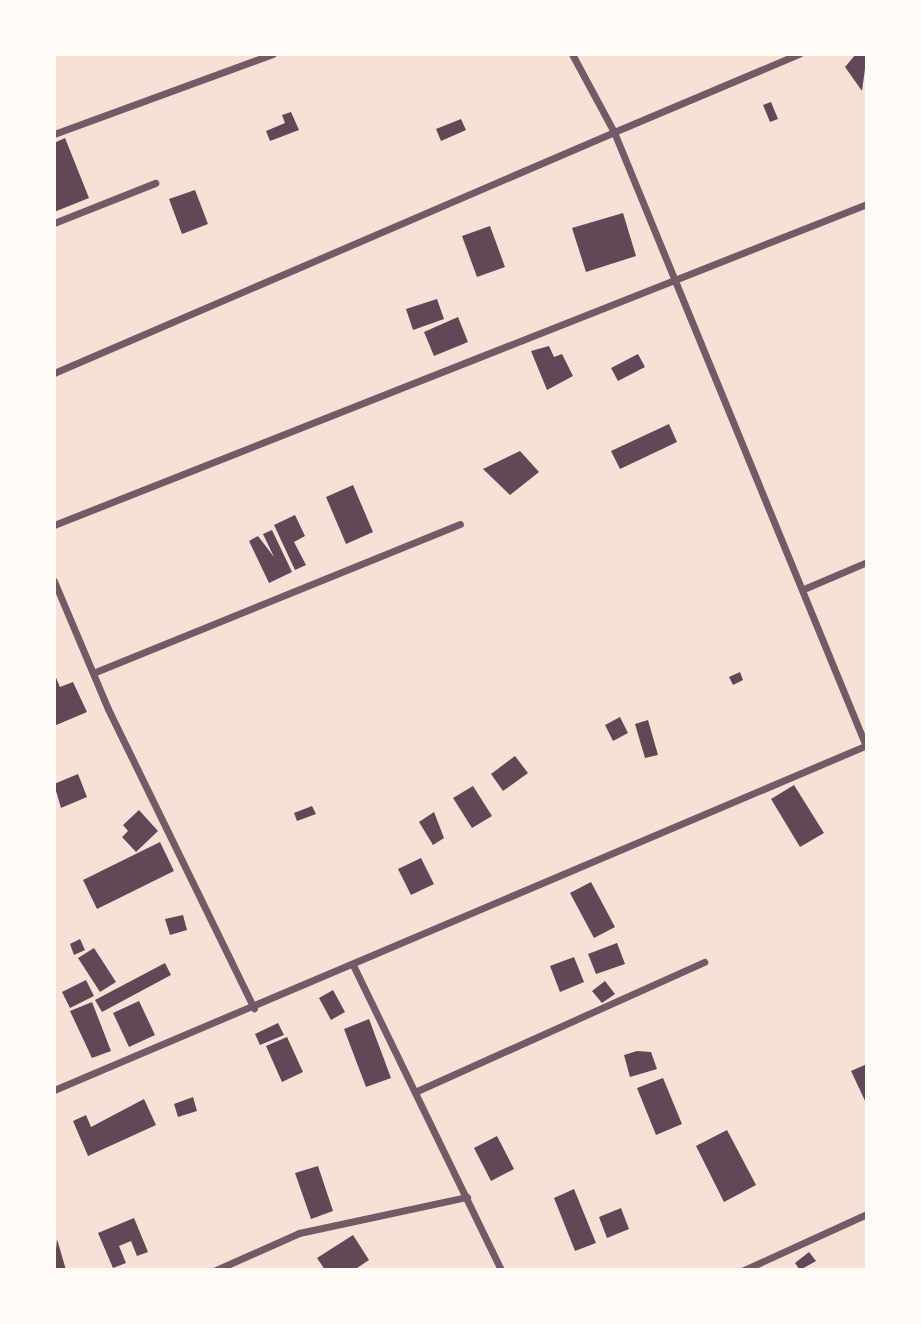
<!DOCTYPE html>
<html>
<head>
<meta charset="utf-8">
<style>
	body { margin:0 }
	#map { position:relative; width:921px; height:1324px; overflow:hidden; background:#f7e1d7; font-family:"Work Sans",sans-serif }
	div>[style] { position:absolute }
	.building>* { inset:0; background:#644757 }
	.minor>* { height:7px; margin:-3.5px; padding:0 3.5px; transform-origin:3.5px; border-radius:3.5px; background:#755966 }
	span { translate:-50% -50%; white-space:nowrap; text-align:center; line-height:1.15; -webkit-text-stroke:5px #fffaf5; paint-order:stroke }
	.frame { position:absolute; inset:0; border:56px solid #fffaf5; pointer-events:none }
</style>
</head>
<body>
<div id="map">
	<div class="building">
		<div style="clip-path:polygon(856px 54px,867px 54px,862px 91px,845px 67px)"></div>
		<div style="clip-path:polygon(771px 102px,778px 119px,770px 122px,763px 105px)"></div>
		<div style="clip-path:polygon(291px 112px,299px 130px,270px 141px,266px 131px,285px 123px,282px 115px)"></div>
		<div style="clip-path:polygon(461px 119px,466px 130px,441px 141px,436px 129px)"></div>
		<div style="clip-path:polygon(65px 138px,89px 198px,54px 212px,54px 143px)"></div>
		<div style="clip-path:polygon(195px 190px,208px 224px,182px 234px,169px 199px)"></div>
		<div style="clip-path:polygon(623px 213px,636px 256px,586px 272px,572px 228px)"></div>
		<div style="clip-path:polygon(490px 226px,505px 267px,477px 277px,462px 236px)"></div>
		<div style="clip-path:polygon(437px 299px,444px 319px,413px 330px,406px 309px)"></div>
		<div style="clip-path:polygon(458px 317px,468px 342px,434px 356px,424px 332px)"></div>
		<div style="clip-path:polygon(549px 346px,554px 357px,562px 354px,573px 376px,547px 390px,531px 351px)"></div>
		<div style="clip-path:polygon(638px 354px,645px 367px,618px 381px,611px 368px)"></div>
		<div style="clip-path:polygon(669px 424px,677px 442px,620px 469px,611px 451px)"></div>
		<div style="clip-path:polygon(520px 451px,539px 472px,510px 495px,483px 469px)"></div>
		<div style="clip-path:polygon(353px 485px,373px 532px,346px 544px,326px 497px)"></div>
		<div style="clip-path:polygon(295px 515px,305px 536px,294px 542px,306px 565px,295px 570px,274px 525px)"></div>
		<div style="clip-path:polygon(272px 530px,292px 572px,269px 583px,249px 541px,258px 536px,274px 557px,263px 534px)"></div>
		<div style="clip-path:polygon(740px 672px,743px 680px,733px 685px,729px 677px)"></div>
		<div style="clip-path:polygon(54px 673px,60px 687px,73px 682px,87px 712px,54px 726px)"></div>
		<div style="clip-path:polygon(620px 717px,628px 733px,613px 741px,605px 725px)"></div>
		<div style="clip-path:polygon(648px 720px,658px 755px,645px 758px,635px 724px)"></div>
		<div style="clip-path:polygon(515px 756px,528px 773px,503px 791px,491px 774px)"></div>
		<div style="clip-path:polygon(78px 774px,87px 797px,61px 808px,54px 784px)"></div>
		<div style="clip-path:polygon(794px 785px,824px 833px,800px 847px,771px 799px)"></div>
		<div style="clip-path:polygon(473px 786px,492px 816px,472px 828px,453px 798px)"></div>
		<div style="clip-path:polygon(312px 806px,316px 814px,297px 821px,294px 813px)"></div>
		<div style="clip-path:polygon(139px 810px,158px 831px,136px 852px,122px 837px,128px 831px,123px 825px)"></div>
		<div style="clip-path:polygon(434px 812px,444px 838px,433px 845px,419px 822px)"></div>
		<div style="clip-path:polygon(160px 842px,174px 871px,97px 909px,83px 880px)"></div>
		<div style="clip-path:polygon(421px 858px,434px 884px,411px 895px,398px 869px)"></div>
		<div style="clip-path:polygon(591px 882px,615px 927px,594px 938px,570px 893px)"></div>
		<div style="clip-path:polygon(183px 915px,187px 930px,170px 935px,165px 919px)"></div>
		<div style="clip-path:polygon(80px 939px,85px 950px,74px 955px,70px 944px)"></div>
		<div style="clip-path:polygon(617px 943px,625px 964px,596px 974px,588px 954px)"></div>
		<div style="clip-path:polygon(94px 948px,116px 982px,100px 992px,78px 958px)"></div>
		<div style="clip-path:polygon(574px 957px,584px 982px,560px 992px,550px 966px)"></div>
		<div style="clip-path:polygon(165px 963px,171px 975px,102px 1012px,95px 1000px)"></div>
		<div style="clip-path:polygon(86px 980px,94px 996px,70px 1008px,62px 992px)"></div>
		<div style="clip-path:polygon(605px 981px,615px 994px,602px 1003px,592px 991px)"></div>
		<div style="clip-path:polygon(333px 990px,345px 1012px,331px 1020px,319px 998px)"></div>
		<div style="clip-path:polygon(139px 1001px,155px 1035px,129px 1047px,113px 1013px)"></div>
		<div style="clip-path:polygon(92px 1002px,111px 1051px,92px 1058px,70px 1011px)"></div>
		<div style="clip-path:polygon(369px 1019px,391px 1078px,366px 1087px,344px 1029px)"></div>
		<div style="clip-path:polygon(278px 1023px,284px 1035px,260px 1045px,255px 1034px)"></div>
		<div style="clip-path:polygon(287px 1037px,303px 1072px,282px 1082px,266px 1046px)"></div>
		<div style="clip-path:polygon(637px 1051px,651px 1052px,657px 1069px,630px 1077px,624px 1055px)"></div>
		<div style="clip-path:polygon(867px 1064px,867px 1105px,851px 1071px)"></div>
		<div style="clip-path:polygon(663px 1078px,682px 1124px,656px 1135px,637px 1088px)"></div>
		<div style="clip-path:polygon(193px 1097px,197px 1111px,178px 1117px,174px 1104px)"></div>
		<div style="clip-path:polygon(144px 1099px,156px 1125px,88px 1156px,73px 1121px,86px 1115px,91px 1127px)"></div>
		<div style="clip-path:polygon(727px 1130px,756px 1185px,724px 1202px,696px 1146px)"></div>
		<div style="clip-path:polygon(497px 1136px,514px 1169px,491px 1181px,474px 1148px)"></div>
		<div style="clip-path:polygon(318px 1166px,333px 1211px,311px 1219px,295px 1173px)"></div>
		<div style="clip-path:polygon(574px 1189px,596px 1243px,575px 1251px,554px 1198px)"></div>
		<div style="clip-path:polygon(621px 1208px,629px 1229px,607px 1238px,599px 1217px)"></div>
		<div style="clip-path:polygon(134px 1218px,148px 1252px,137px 1256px,131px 1241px,119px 1246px,126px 1263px,113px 1268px,98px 1233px)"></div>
		<div style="clip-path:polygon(353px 1235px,369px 1260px,354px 1270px,325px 1270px,317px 1258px)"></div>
		<div style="clip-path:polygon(57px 1239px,66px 1270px,54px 1270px)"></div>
		<div style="clip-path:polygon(809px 1252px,816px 1261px,800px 1270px,795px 1263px)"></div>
	</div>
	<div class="minor">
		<div style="left:572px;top:54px;width:89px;rotate:61.7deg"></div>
		<div style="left:614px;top:132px;width:201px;rotate:-22.9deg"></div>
		<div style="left:54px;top:134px;width:233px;rotate:-20.1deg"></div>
		<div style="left:54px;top:223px;width:109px;rotate:-21.6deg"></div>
		<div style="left:54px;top:373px;width:610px;rotate:-23.28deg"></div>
		<div style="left:614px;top:132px;width:664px;rotate:67.69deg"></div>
		<div style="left:54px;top:525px;width:874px;rotate:-21.55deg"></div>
		<div style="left:54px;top:581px;width:139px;rotate:67.1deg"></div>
		<div style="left:108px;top:709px;width:333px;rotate:64deg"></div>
		<div style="left:806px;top:588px;width:66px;rotate:-23.1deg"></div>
		<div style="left:93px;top:673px;width:396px;rotate:-22.1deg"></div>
		<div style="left:353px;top:965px;width:339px;rotate:64.1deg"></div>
		<div style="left:54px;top:1090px;width:883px;rotate:-22.99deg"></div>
		<div style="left:417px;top:1091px;width:315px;rotate:-24.2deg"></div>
		<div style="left:216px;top:1270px;width:91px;rotate:-24deg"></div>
		<div style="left:299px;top:1233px;width:172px;rotate:-12.1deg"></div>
		<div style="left:744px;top:1270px;width:135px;rotate:-24.5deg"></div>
	</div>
	<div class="frame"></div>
</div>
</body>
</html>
